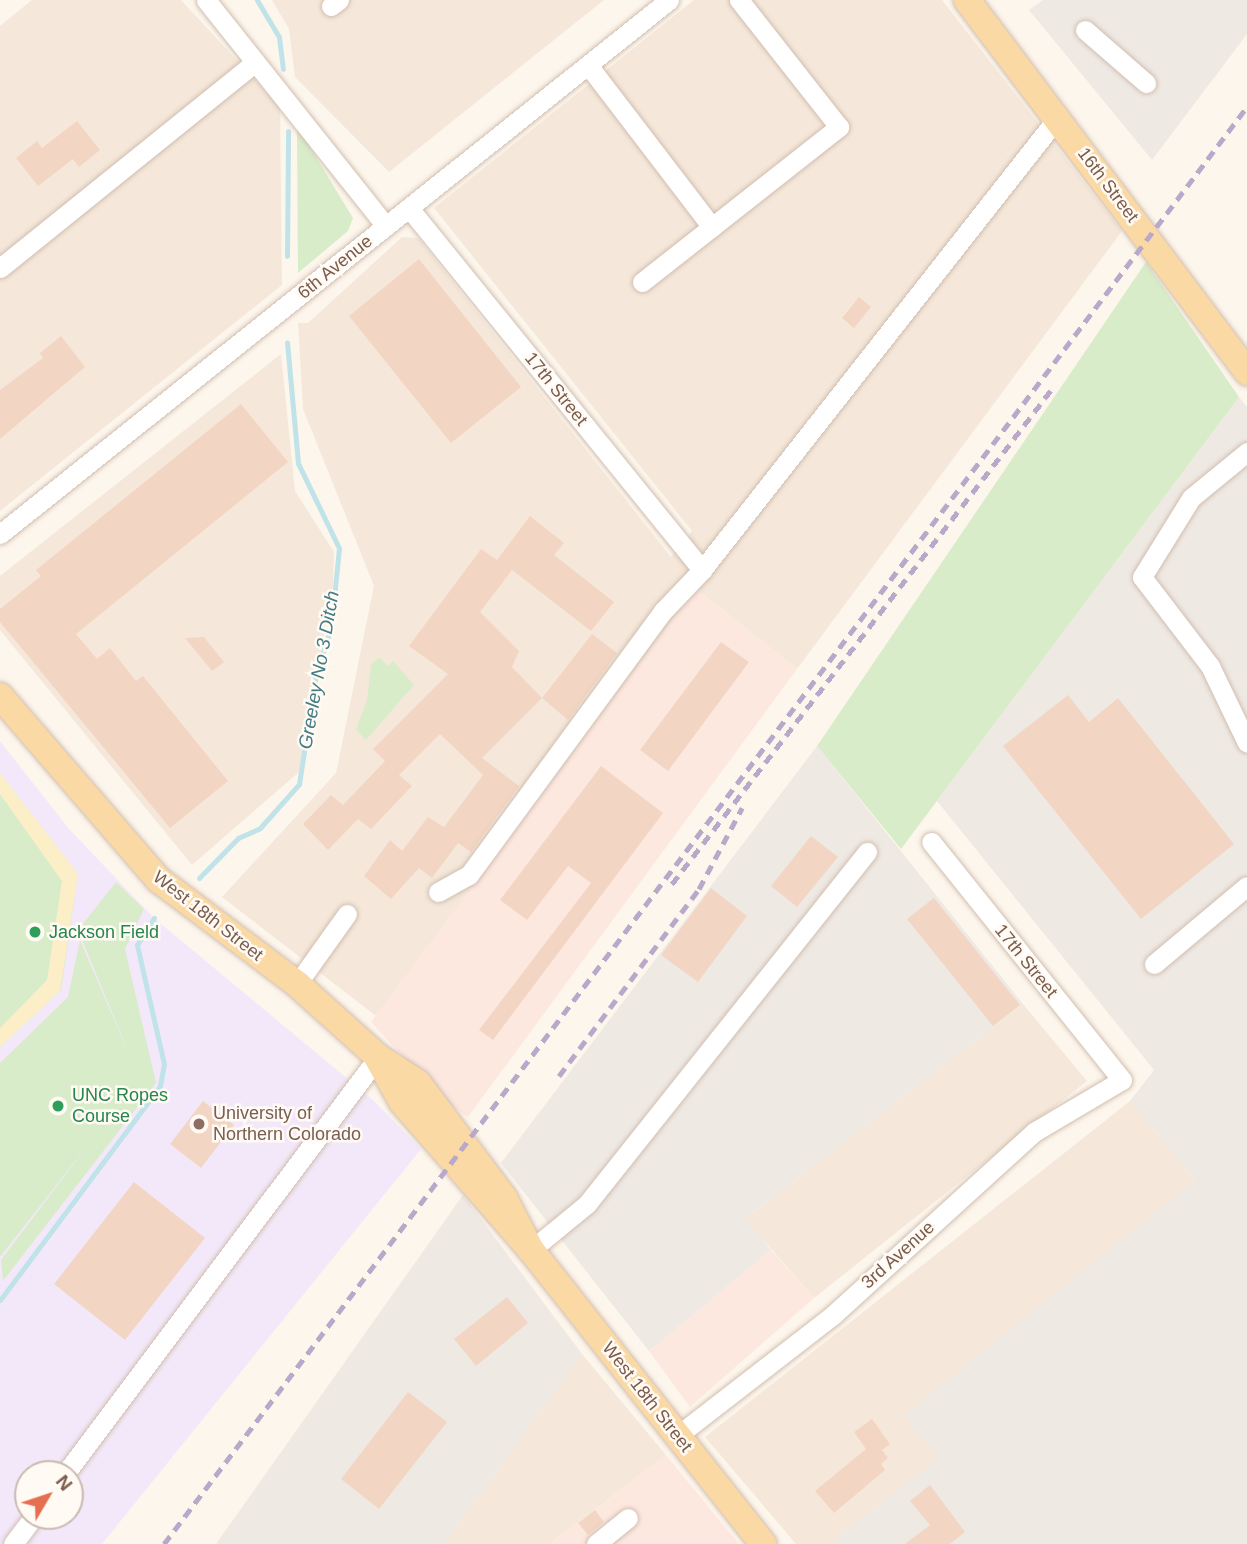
<!DOCTYPE html>
<html>
<head>
<meta charset="utf-8">
<style>
	body { margin:0 }
	#map { position:relative; width:1247px; height:1544px; overflow:hidden; background:#fdf6ec; font-family:Arial,sans-serif }
	div>[style] { position:absolute }
	.residential>* { inset:0; background:#f5e8da }
	.commercial>* { inset:0; background:#fde8e0 }
	.industrial>* { inset:0; background:#efe9e4 }
	.education>* { inset:0; background:#f3e8fa }
	.green>* { inset:0; background:#d8ecc9 }
	.sand>* { inset:0; background:#fcefc7 }
	.stream>* { height:5px; margin:-2.5px; padding:0 2.5px; transform-origin:2.5px; border-radius:2.5px; background:#bfe3e8 }
	.building>* { inset:0; background:#f3d5c3 }
	.roads { filter:drop-shadow(0 0 2px #d1beb0) drop-shadow(0 0 2px #d1beb0) }
	.minor>* { height:19px; margin:-9.5px; padding:0 9.5px; transform-origin:9.5px; border-radius:9.5px; background:#fff }
	.major>* { height:26px; margin:-13px; padding:0 13px; transform-origin:13px; border-radius:13px; background:#fbd9a5 }
	.rail>* { height:5px; margin-top:-2.5px; transform-origin:0; background:repeating-linear-gradient(90deg,#b9a8c9 0 10px,transparent 0 17px) }
	.dots>* { width:19px; height:19px; translate:-50% -50%; box-sizing:border-box; border:4px solid #fffaf3; border-radius:50% }
	span { translate:-50% -50%; white-space:nowrap; text-align:center; line-height:1.15; -webkit-text-stroke:5px #fffaf3; paint-order:stroke }
	.street-label { font-size:18px; color:#7a5c4d }
	.leisure-label { font-size:18px; color:#27864d }
	.left { translate:0 -50%; text-align:left }
	.education-label { font-size:18px; color:#785e54 }
	.water-label { font-size:19px; color:#437c86; font-style:italic }
	.north { position:absolute; left:14px; top:1460px; width:70px; height:70px; box-sizing:border-box; background:#fffaf3; border:2px solid #cabbb1; border-radius:50%; rotate:51deg; font-size:19px; font-weight:700; line-height:28px; text-align:center; color:#7a5c4d }
	.north::after { content:''; display:block; margin:auto; width:24px; height:32px; background:#e76f51; clip-path:polygon(50% 0,100% 100%,50% 72%,0 100%) }
</style>
</head>
<body>
<div id="map">
	<div class="residential">
		<div style="clip-path:polygon(32px 0,181px 0,280px 107px,282px 285px,0 511px,0 26px)"></div>
		<div style="clip-path:polygon(272px 0,604px 0,389px 172px,295px 77px,289px 29px)"></div>
		<div style="clip-path:polygon(694px 0,942px 0,1122px 231px,797px 669px,696px 589px,376px 1016px,222px 897px,336px 773px,374px 586px,303px 409px,298px 323px,308px 323px,402px 237px,418px 238px,671px 557px,692px 531px,434px 208px)"></div>
		<div style="clip-path:polygon(281px 354px,295px 491px,334px 552px,333px 585px,299px 772px,192px 865px,0 630px,0 576px)"></div>
		<div style="clip-path:polygon(1023px 1004px,1087px 1081px,814px 1298px,745px 1219px)"></div>
		<div style="clip-path:polygon(1130px 1101px,1195px 1180px,904px 1416px,939px 1458px,829px 1544px,796px 1544px,705px 1437px)"></div>
		<div style="clip-path:polygon(582px 1354px,666px 1455px,550px 1544px,444px 1544px)"></div>
	</div>
	<div class="commercial">
		<div style="clip-path:polygon(696px 589px,797px 669px,468px 1117px,443px 1100px,371px 1022px)"></div>
		<div style="clip-path:polygon(771px 1250px,814px 1298px,690px 1407px,649px 1351px)"></div>
		<div style="clip-path:polygon(666px 1455px,739px 1544px,550px 1544px)"></div>
	</div>
	<div class="industrial">
		<div style="clip-path:polygon(1043px 0,1247px 0,1247px 34px,1152px 160px,1029px 10px)"></div>
		<div style="clip-path:polygon(1239px 397px,1247px 407px,1247px 1544px,829px 1544px,939px 1458px,903px 1416px,1195px 1180px,1130px 1101px,1154px 1070px,937px 801px)"></div>
		<div style="clip-path:polygon(817px 746px,1023px 1004px,746px 1218px,771px 1250px,649px 1351px,501px 1163px)"></div>
		<div style="clip-path:polygon(463px 1195px,582px 1354px,444px 1544px,216px 1544px)"></div>
	</div>
	<div class="education">
		<div style="clip-path:polygon(evenodd,0 741px,69px 829px,154px 918px,373px 1100px,421px 1149px,102px 1544px,0 1544px,0 741px,28px 1474px,70px 1474px,70px 1516px,28px 1516px,28px 1474px)"></div>
	</div>
	<div class="green">
		<div style="clip-path:polygon(297px 126px,353px 218px,348px 231px,298px 273px)"></div>
		<div style="clip-path:polygon(1146px 262px,1239px 397px,901px 849px,817px 746px)"></div>
		<div style="clip-path:polygon(379px 657px,388px 666px,393px 661px,414px 685px,366px 740px,356px 730px,367px 700px,371px 664px)"></div>
		<div style="clip-path:polygon(0 773px,78px 874px,61px 990px,0 1047px)"></div>
		<div style="clip-path:polygon(116px 882px,144px 909px,125px 949px,156px 1083px,3px 1281px,1px 1260px,91px 1141px,0 1257px,0 1063px,68px 997px,80px 940px,134px 1066px,78px 930px)"></div>
	</div>
	<div class="sand">
		<div style="clip-path:polygon(0 773px,78px 874px,60px 991px,0 1047px,0 1028px,47px 980px,62px 881px,0 794px)"></div>
	</div>
	<div class="stream">
		<div style="left:257px;top:0;width:43px;rotate:59.3deg"></div>
		<div style="left:279px;top:37px;width:32px;rotate:83deg"></div>
		<div style="left:287px;top:256px;width:125px;rotate:-89.5deg"></div>
		<div style="left:199px;top:878px;width:56px;rotate:-45.7deg"></div>
		<div style="left:238px;top:838px;width:24px;rotate:-24deg"></div>
		<div style="left:260px;top:828px;width:59px;rotate:-48.4deg"></div>
		<div style="left:299px;top:784px;width:111px;rotate:-81.2deg"></div>
		<div style="left:316px;top:674px;width:49px;rotate:-72.3deg"></div>
		<div style="left:331px;top:627px;width:79px;rotate:-84.2deg"></div>
		<div style="left:339px;top:548px;width:94px;rotate:-115.8deg"></div>
		<div style="left:298px;top:463px;width:121px;rotate:-95.2deg"></div>
		<div style="left:0;top:1300px;width:267px;rotate:-53.2deg"></div>
		<div style="left:160px;top:1086px;width:22px;rotate:-80deg"></div>
		<div style="left:164px;top:1064px;width:122px;rotate:-102.8deg"></div>
		<div style="left:137px;top:945px;width:32px;rotate:-58deg"></div>
	</div>
	<div class="building">
		<div style="clip-path:polygon(77px 121px,100px 150px,79px 167px,73px 159px,38px 186px,16px 158px,37px 141px,42px 148px)"></div>
		<div style="clip-path:polygon(419px 259px,521px 387px,451px 443px,349px 316px)"></div>
		<div style="clip-path:polygon(859px 297px,871px 307px,854px 328px,842px 318px)"></div>
		<div style="clip-path:polygon(61px 336px,85px 367px,0 439px,0 390px,43px 358px,40px 353px)"></div>
		<div style="clip-path:polygon(241px 404px,288px 462px,76px 634px,97px 659px,110px 648px,136px 681px,143px 676px,228px 781px,170px 828px,0 622px,0 609px,41px 576px,36px 570px)"></div>
		<div style="clip-path:polygon(530px 516px,564px 543px,554px 555px,614px 602px,591px 631px,512px 570px,480px 612px,519px 651px,512px 667px,542px 698px,592px 634px,617px 653px,568px 720px,542px 698px,482px 758px,519px 786px,471px 852px,458px 843px,432px 878px,419px 868px,391px 899px,364px 876px,390px 840px,402px 851px,428px 817px,444px 827px,483px 775px,440px 734px,399px 775px,412px 786px,371px 829px,358px 819px,328px 850px,303px 824px,331px 795px,343px 805px,385px 761px,373px 749px,448px 674px,409px 646px,481px 549px,497px 560px)"></div>
		<div style="clip-path:polygon(204px 637px,224px 662px,212px 671px,185px 638px)"></div>
		<div style="clip-path:polygon(721px 642px,749px 662px,668px 771px,640px 750px)"></div>
		<div style="clip-path:polygon(1068px 695px,1089px 722px,1118px 698px,1234px 844px,1141px 919px,1003px 746px)"></div>
		<div style="clip-path:polygon(601px 766px,663px 813px,493px 1040px,479px 1030px,591px 883px,568px 866px,527px 920px,500px 900px)"></div>
		<div style="clip-path:polygon(811px 836px,838px 857px,797px 907px,771px 886px)"></div>
		<div style="clip-path:polygon(711px 888px,747px 916px,698px 982px,661px 955px)"></div>
		<div style="clip-path:polygon(934px 898px,1020px 1005px,993px 1026px,907px 919px)"></div>
		<div style="clip-path:polygon(203px 1101px,234px 1125px,201px 1168px,170px 1144px)"></div>
		<div style="clip-path:polygon(134px 1182px,205px 1238px,125px 1340px,54px 1284px)"></div>
		<div style="clip-path:polygon(507px 1297px,528px 1323px,476px 1366px,454px 1339px)"></div>
		<div style="clip-path:polygon(408px 1392px,447px 1422px,379px 1509px,341px 1479px)"></div>
		<div style="clip-path:polygon(872px 1419px,890px 1444px,882px 1450px,888px 1458px,881px 1464px,885px 1470px,834px 1513px,815px 1491px,866px 1449px,854px 1432px)"></div>
		<div style="clip-path:polygon(930px 1485px,965px 1532px,950px 1544px,905px 1544px,930px 1525px,910px 1501px)"></div>
		<div style="clip-path:polygon(595px 1510px,604px 1522px,588px 1535px,578px 1523px)"></div>
	</div>
	<div class="roads">
		<div class="minor">
			<div style="left:206px;top:0;width:289px;rotate:51.5deg"></div>
			<div style="left:331px;top:6px;width:10px;rotate:-37deg"></div>
			<div style="left:1085px;top:30px;width:81px;rotate:41deg"></div>
			<div style="left:588px;top:65px;width:204px;rotate:52.6deg"></div>
			<div style="left:409px;top:208px;width:466px;rotate:51deg"></div>
			<div style="left:0;top:268px;width:328px;rotate:-38.9deg"></div>
			<div style="left:642px;top:282px;width:251px;rotate:-38.2deg"></div>
			<div style="left:839px;top:127px;width:162px;rotate:-128.2deg"></div>
			<div style="left:1247px;top:452px;width:72px;rotate:140.6deg"></div>
			<div style="left:1191px;top:498px;width:93px;rotate:121.8deg"></div>
			<div style="left:1142px;top:577px;width:112px;rotate:52.6deg"></div>
			<div style="left:1210px;top:666px;width:85px;rotate:64.3deg"></div>
			<div style="left:0;top:534px;width:856px;rotate:-38.6deg"></div>
			<div style="left:438px;top:892px;width:35px;rotate:-29deg"></div>
			<div style="left:469px;top:875px;width:328px;rotate:-53.7deg"></div>
			<div style="left:663px;top:611px;width:57px;rotate:-46.4deg"></div>
			<div style="left:702px;top:570px;width:576px;rotate:-51.84deg"></div>
			<div style="left:1154px;top:964px;width:121px;rotate:-40deg"></div>
			<div style="left:297px;top:984px;width:86px;rotate:-54.5deg"></div>
			<div style="left:531px;top:1250px;width:72px;rotate:-39.4deg"></div>
			<div style="left:587px;top:1204px;width:450px;rotate:-51.5deg"></div>
			<div style="left:677px;top:1436px;width:197px;rotate:-37.8deg"></div>
			<div style="left:833px;top:1315px;width:272px;rotate:-42.3deg"></div>
			<div style="left:1034px;top:1132px;width:102px;rotate:-30.6deg"></div>
			<div style="left:1122px;top:1080px;width:305px;rotate:-128.7deg"></div>
			<div style="left:65px;top:1474px;width:521px;rotate:-53.11deg"></div>
			<div style="left:13px;top:1544px;width:35px;rotate:-53deg"></div>
			<div style="left:596px;top:1544px;width:41px;rotate:-39.1deg"></div>
		</div>
		<div class="major">
			<div style="left:967px;top:0;width:466px;rotate:53deg"></div>
			<div style="left:0;top:696px;width:243px;rotate:49.2deg"></div>
			<div style="left:159px;top:880px;width:173px;rotate:37deg"></div>
			<div style="left:297px;top:984px;width:109px;rotate:42deg"></div>
			<div style="left:378px;top:1057px;width:48px;rotate:33deg"></div>
			<div style="left:418px;top:1083px;width:144px;rotate:53.2deg"></div>
			<div style="left:504px;top:1198px;width:59px;rotate:62.6deg"></div>
			<div style="left:378px;top:1059px;width:49px;rotate:60.8deg"></div>
			<div style="left:402px;top:1102px;width:196px;rotate:48.9deg"></div>
			<div style="left:531px;top:1250px;width:375px;rotate:51.7deg"></div>
		</div>
	</div>
	<div class="rail">
		<div style="left:672px;top:884px;width:629px;rotate:-52.49deg"></div>
		<div style="left:559px;top:1076px;width:234px;rotate:-53.2deg"></div>
		<div style="left:699px;top:889px;width:92px;rotate:-62deg"></div>
		<div style="left:164px;top:1544px;width:1799px;rotate:-53deg"></div>
	</div>
	<div class="dots">
		<div style="left:35px;top:932px;background:#2e9e5b"></div>
		<div style="left:58px;top:1106px;background:#2e9e5b"></div>
		<div style="left:199px;top:1124px;background:#8d6e63"></div>
	</div>
	<div class="street-label">
		<span style="left:1108px;top:185px;rotate:53deg">16th Street</span>
		<span style="left:335px;top:267px;rotate:-39deg">6th Avenue</span>
		<span style="left:556px;top:389px;rotate:51deg">17th Street</span>
		<span style="left:208px;top:916px;rotate:38deg">West 18th Street</span>
		<span style="left:1026px;top:961px;rotate:51deg">17th Street</span>
		<span style="left:898px;top:1255px;rotate:-42deg">3rd Avenue</span>
		<span style="left:647px;top:1397px;rotate:52deg">West 18th Street</span>
	</div>
	<div class="leisure-label">
		<span class="left" style="left:49px;top:932px">Jackson Field</span>
		<span class="left" style="left:72px;top:1106px">UNC Ropes<br>Course</span>
	</div>
	<div class="education-label">
		<span class="left" style="left:213px;top:1124px">University of<br>Northern Colorado</span>
	</div>
	<div class="water-label">
		<span style="left:319px;top:670px;rotate:-80deg">Greeley No 3 Ditch</span>
	</div>
	<div class="north">N</div>
</div>
</body>
</html>
